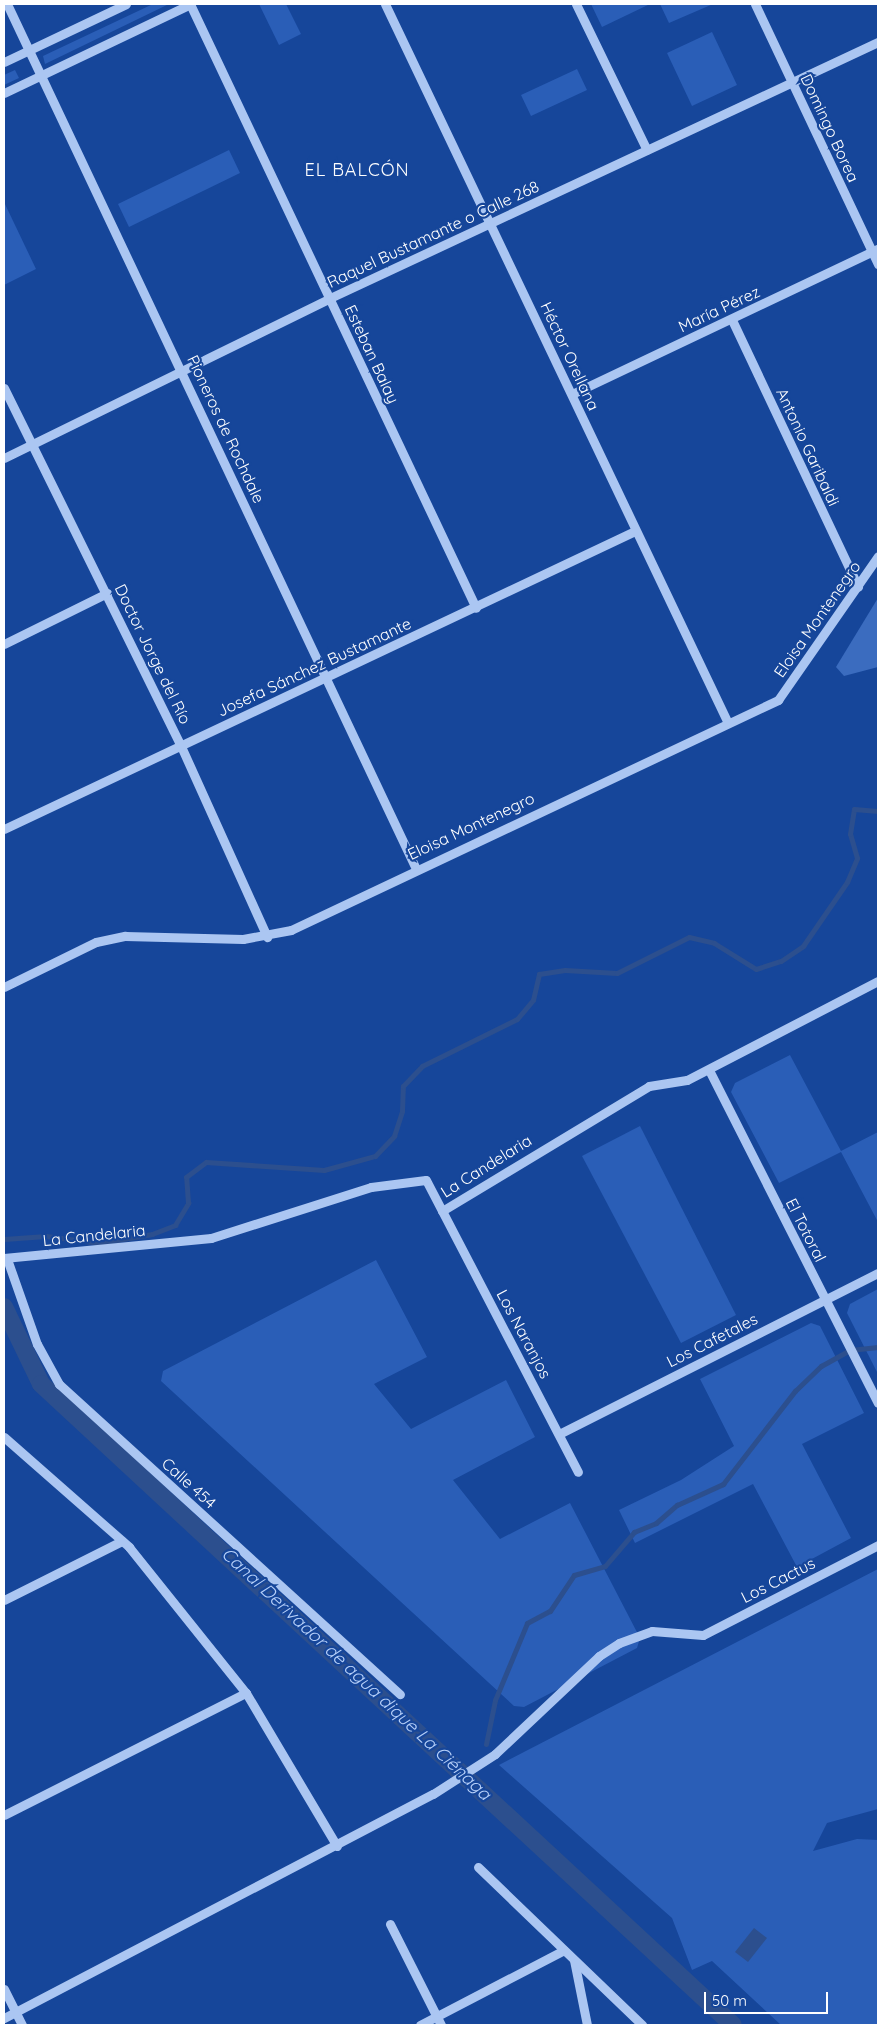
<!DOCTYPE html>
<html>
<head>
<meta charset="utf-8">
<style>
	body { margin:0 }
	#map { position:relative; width:882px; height:2029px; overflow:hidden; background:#16469a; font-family:Quicksand,sans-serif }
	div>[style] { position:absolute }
	.green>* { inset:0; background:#2a5eb7 }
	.water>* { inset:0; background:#2c4f8e }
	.stream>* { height:5px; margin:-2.5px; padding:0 2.5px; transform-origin:2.5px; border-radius:2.5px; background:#2c4f8e }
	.canal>* { height:18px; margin:-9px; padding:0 9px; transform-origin:9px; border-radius:9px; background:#2c4f8e }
	.building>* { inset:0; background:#3b6cbf }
	.minor>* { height:9px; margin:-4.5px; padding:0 4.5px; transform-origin:4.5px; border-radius:4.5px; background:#abc6f2 }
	span { translate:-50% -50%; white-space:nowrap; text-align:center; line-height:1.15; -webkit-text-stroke:4.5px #16469a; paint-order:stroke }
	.street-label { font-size:16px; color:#fff }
	.neighbourhood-label { font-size:18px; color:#fff; letter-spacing:1px }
	.water-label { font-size:18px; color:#b7d0f9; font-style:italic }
	.frame { position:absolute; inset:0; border:5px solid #fff; pointer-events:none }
	.scale { position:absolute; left:704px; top:1992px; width:124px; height:22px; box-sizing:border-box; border:2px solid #fff; border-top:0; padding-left:6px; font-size:15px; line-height:18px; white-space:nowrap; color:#fff; -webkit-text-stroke:4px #16469a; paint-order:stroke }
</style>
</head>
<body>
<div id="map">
	<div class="green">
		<div style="clip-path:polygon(153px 4px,169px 4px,45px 64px,43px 56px)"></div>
		<div style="clip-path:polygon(259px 4px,286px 4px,301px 34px,279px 45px)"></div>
		<div style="clip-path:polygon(591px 4px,650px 4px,602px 27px)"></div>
		<div style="clip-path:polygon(660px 4px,713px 4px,669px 23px)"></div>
		<div style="clip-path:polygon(712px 32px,737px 85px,692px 106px,667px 53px)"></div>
		<div style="clip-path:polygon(577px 69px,587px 90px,531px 116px,521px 95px)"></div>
		<div style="clip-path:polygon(15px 70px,19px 78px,4px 85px,4px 75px)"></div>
		<div style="clip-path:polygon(229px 150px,240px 173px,129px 227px,118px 204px)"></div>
		<div style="clip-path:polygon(4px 202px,36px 269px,4px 285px)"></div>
		<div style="clip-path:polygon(790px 1055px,841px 1151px,878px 1132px,878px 1222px,841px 1152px,779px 1183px,731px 1092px,735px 1083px)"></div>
		<div style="clip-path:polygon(640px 1126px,736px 1315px,681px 1343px,582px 1156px)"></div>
		<div style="clip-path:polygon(376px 1260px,427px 1357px,374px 1384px,411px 1429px,506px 1380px,535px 1437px,453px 1480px,500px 1539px,570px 1503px,640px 1638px,637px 1648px,524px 1707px,514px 1706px,161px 1381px,163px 1371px)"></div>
		<div style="clip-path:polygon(878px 1289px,878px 1374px,847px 1313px,850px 1304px)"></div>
		<div style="clip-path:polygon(811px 1323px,820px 1326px,864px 1413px,802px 1444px,851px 1538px,797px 1567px,753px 1484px,635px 1543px,619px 1510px,681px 1480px,734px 1446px,700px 1379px)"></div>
		<div style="clip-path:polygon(878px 1569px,878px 1809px,827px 1823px,813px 1851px,857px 1839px,878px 1840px,878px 2025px,781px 2025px,712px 1961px,692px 1970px,672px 1918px,499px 1765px)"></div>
	</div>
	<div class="water">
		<div style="clip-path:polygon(754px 1928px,767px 1938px,748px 1962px,735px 1952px)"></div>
	</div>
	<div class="stream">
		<div style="left:4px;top:1239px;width:42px;rotate:-4.1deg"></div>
		<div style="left:46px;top:1236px;width:54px;rotate:7.4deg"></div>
		<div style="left:100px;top:1243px;width:53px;rotate:-9.8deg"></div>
		<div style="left:152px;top:1234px;width:25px;rotate:-21deg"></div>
		<div style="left:175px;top:1225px;width:26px;rotate:-59deg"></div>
		<div style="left:188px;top:1203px;width:26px;rotate:-94deg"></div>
		<div style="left:186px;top:1177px;width:25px;rotate:-37deg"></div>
		<div style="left:206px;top:1162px;width:118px;rotate:3.9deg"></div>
		<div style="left:324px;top:1170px;width:53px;rotate:-15.4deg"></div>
		<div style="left:375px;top:1156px;width:28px;rotate:-46deg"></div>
		<div style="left:394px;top:1136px;width:26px;rotate:-72deg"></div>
		<div style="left:402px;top:1111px;width:25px;rotate:-88deg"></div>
		<div style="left:403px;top:1086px;width:28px;rotate:-46deg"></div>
		<div style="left:422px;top:1066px;width:106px;rotate:-26.3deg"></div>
		<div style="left:517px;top:1019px;width:25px;rotate:-50deg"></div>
		<div style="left:533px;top:1000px;width:27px;rotate:-77deg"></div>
		<div style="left:539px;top:974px;width:26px;rotate:-9deg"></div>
		<div style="left:565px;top:970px;width:52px;rotate:3.3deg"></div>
		<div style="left:617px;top:973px;width:80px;rotate:-26.6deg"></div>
		<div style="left:689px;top:937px;width:26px;rotate:13deg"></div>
		<div style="left:714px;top:943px;width:49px;rotate:31.8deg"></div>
		<div style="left:756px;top:969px;width:26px;rotate:-18deg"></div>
		<div style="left:781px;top:961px;width:27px;rotate:-34deg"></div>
		<div style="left:803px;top:946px;width:78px;rotate:-55.5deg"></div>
		<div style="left:847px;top:882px;width:26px;rotate:-67deg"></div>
		<div style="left:857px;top:858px;width:25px;rotate:-106deg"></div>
		<div style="left:850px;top:834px;width:25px;rotate:-81deg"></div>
		<div style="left:854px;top:809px;width:24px;rotate:5deg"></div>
		<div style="left:486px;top:1744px;width:45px;rotate:-78.4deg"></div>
		<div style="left:495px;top:1700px;width:83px;rotate:-67.4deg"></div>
		<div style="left:527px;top:1623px;width:26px;rotate:-28deg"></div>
		<div style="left:550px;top:1611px;width:43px;rotate:-56.3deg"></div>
		<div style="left:574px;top:1575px;width:32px;rotate:-16deg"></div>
		<div style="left:605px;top:1566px;width:45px;rotate:-49.5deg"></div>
		<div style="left:634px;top:1532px;width:24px;rotate:-22deg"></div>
		<div style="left:656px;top:1523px;width:28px;rotate:-41deg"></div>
		<div style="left:677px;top:1505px;width:51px;rotate:-24.5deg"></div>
		<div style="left:723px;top:1484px;width:118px;rotate:-52.3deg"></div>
		<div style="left:795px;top:1391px;width:36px;rotate:-44deg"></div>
		<div style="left:821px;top:1366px;width:33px;rotate:-29deg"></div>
		<div style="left:850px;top:1350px;width:28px;rotate:-6deg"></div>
	</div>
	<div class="canal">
		<div style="left:4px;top:1307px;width:85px;rotate:64.3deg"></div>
		<div style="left:41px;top:1384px;width:943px;rotate:42.81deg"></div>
	</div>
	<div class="building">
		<div style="clip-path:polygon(878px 598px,878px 667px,844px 676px,836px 667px)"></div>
	</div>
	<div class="minor">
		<div style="left:7px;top:4px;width:957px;rotate:64.69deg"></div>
		<div style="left:190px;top:4px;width:668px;rotate:64.66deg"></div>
		<div style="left:385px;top:4px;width:794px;rotate:64.5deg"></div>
		<div style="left:576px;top:4px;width:162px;rotate:64.1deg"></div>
		<div style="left:755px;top:4px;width:288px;rotate:64.7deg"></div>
		<div style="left:4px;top:62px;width:135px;rotate:-25.4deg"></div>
		<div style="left:4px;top:93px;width:207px;rotate:-25.5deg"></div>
		<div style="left:732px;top:320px;width:295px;rotate:64.7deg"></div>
		<div style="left:4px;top:388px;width:397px;rotate:63.7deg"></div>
		<div style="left:180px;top:744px;width:212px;rotate:65.7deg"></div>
		<div style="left:572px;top:394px;width:339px;rotate:-25.4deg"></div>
		<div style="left:4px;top:458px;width:363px;rotate:-26.1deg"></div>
		<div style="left:330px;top:298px;width:605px;rotate:-25.04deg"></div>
		<div style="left:4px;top:644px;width:115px;rotate:-26.3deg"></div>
		<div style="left:4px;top:829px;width:698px;rotate:-25.28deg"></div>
		<div style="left:4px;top:987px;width:102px;rotate:-26.1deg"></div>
		<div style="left:96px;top:942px;width:30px;rotate:-12deg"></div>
		<div style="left:125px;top:936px;width:118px;rotate:1.5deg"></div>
		<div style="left:243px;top:939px;width:49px;rotate:-10.6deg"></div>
		<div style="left:291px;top:930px;width:539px;rotate:-25.28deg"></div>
		<div style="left:778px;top:700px;width:175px;rotate:-55.2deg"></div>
		<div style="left:709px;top:1070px;width:373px;rotate:63.1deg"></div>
		<div style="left:442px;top:1211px;width:242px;rotate:-31.1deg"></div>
		<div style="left:649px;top:1086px;width:38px;rotate:-9deg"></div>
		<div style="left:687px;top:1080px;width:215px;rotate:-27.4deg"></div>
		<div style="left:4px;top:1258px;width:208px;rotate:-5.5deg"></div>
		<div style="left:211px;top:1238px;width:168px;rotate:-17.7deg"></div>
		<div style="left:371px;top:1187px;width:55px;rotate:-7.3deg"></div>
		<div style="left:426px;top:1180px;width:329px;rotate:62.5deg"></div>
		<div style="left:7px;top:1259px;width:90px;rotate:70.6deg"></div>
		<div style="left:37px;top:1344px;width:46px;rotate:61.2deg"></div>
		<div style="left:59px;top:1384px;width:461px;rotate:42.3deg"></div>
		<div style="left:559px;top:1434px;width:357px;rotate:-26.8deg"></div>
		<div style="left:4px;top:1437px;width:167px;rotate:41.3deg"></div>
		<div style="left:129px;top:1547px;width:187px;rotate:51.3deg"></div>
		<div style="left:246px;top:1693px;width:178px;rotate:59.3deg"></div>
		<div style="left:4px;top:1600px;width:132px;rotate:-26.6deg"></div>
		<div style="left:4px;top:1815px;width:271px;rotate:-26.8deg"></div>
		<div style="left:478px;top:1867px;width:228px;rotate:43.9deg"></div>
		<div style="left:390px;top:1924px;width:113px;rotate:63.2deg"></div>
		<div style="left:574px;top:1960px;width:66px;rotate:78.7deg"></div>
		<div style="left:4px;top:1989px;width:40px;rotate:63.4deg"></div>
		<div style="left:4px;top:2018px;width:484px;rotate:-27.6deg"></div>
		<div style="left:433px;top:1794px;width:74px;rotate:-32.8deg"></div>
		<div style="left:495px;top:1754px;width:143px;rotate:-43.3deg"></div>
		<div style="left:599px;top:1656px;width:24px;rotate:-33deg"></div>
		<div style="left:619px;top:1643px;width:35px;rotate:-20deg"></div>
		<div style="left:652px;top:1631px;width:51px;rotate:4.5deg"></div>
		<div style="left:703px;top:1635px;width:197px;rotate:-27.2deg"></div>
		<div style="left:420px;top:2025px;width:162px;rotate:-27.5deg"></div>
	</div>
	<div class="street-label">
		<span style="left:830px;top:128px;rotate:65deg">Domingo Borea</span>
		<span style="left:433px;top:234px;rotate:-25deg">Raquel Bustamante o Calle 268</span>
		<span style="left:719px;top:309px;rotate:-25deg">María Pérez</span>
		<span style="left:372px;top:354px;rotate:65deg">Esteban Balay</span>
		<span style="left:570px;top:356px;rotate:65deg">Héctor Orellana</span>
		<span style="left:226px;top:429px;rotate:65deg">Pioneros de Rochdale</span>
		<span style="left:808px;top:447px;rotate:65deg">Antonio Garibaldi</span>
		<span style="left:817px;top:619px;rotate:-55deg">Eloisa Montenegro</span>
		<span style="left:153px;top:654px;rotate:64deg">Doctor Jorge del Río</span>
		<span style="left:314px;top:667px;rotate:-25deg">Josefa Sánchez Bustamante</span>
		<span style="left:471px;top:826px;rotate:-25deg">Eloisa Montenegro</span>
		<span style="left:486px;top:1166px;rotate:-32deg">La Candelaria</span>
		<span style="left:806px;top:1230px;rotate:63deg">El Totoral</span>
		<span style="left:94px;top:1235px;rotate:-6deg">La Candelaria</span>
		<span style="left:524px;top:1334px;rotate:62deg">Los Naranjos</span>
		<span style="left:712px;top:1340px;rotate:-27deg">Los Cafetales</span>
		<span style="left:189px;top:1483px;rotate:42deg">Calle 454</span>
		<span style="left:778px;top:1580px;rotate:-27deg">Los Cactus</span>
	</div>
	<div class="neighbourhood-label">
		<span style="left:357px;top:170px">EL BALCÓN</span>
	</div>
	<div class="water-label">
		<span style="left:356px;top:1674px;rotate:43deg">Canal Derivador de agua dique La Ciénaga</span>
	</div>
	<div class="frame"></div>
	<div class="scale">50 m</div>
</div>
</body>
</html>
